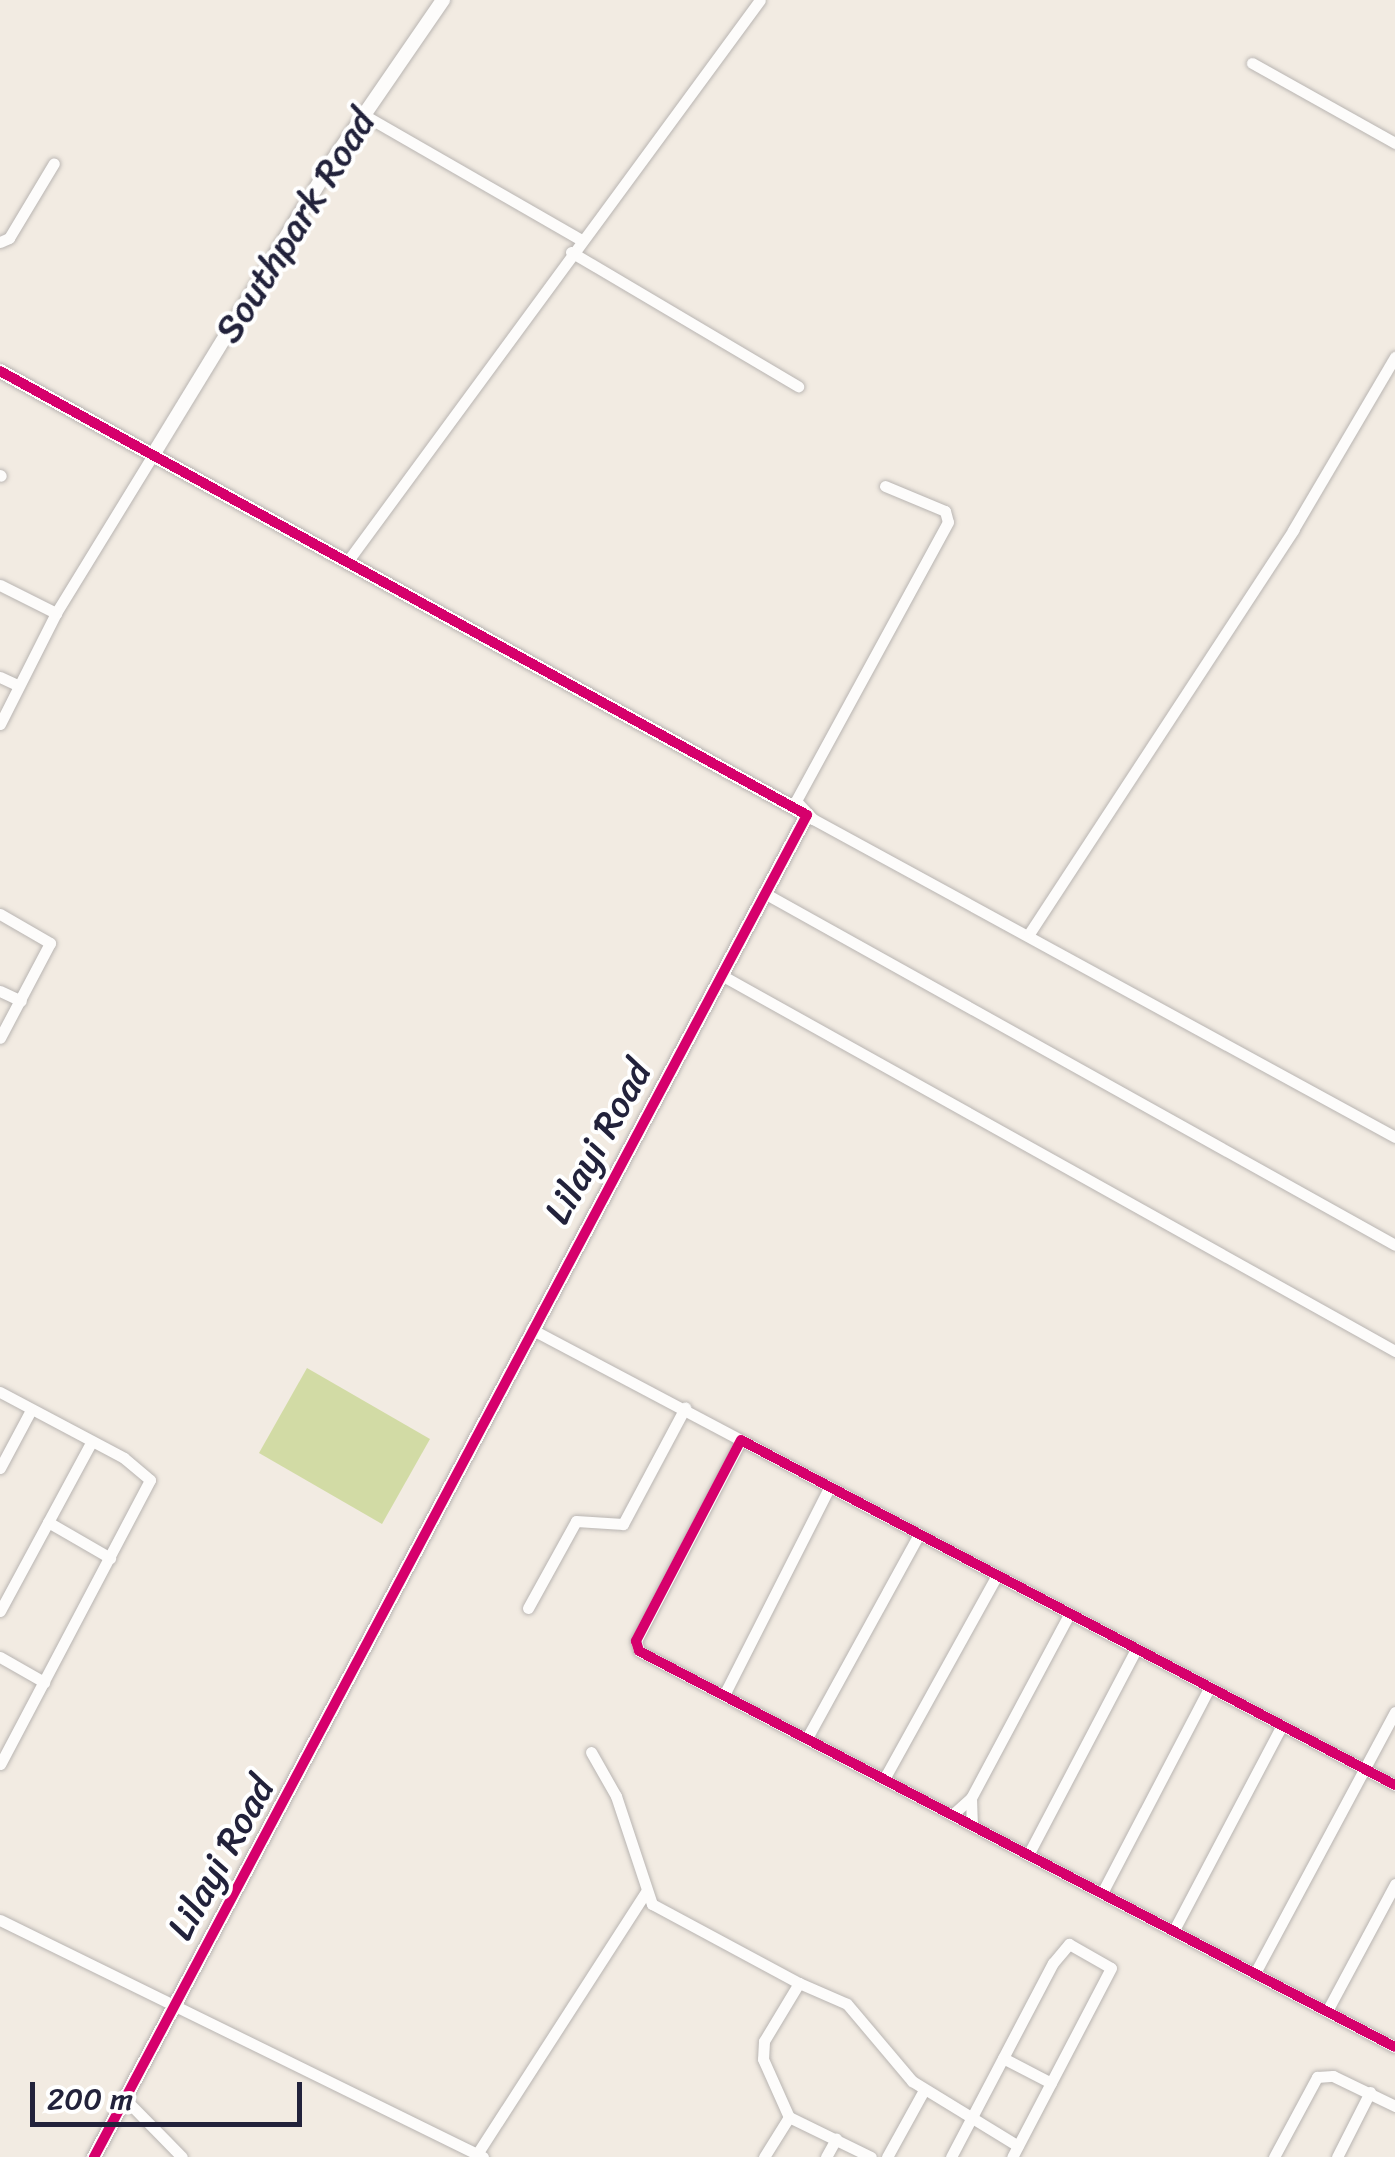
<!DOCTYPE html>
<html>
<head>
<meta charset="utf-8">
<style>
	body { margin:0 }
	#map { position:relative; width:1395px; height:2157px; overflow:hidden; background:#f2ebe2; font-family:Sriracha,sans-serif }
	div>[style] { position:absolute }
	.green>* { inset:0; background:#d2dba5 }
	.roads { filter:drop-shadow(0 0 2px #b9b5b2) drop-shadow(0 0 2px #b9b5b2) }
	.minor>* { height:11px; margin:-5.5px; padding:0 5.5px; transform-origin:5.5px; border-radius:5.5px; background:#fdfcfb }
	.tertiary>* { height:14px; margin:-7px; padding:0 7px; transform-origin:7px; border-radius:7px; background:#fdfcfb }
	.cycleway>* { height:10px; margin:-5px; padding:0 5px; transform-origin:5px; border-radius:5px; background:#d6006c }
	span { translate:-50% -50%; white-space:nowrap; text-align:center; line-height:1.15; -webkit-text-stroke:8px #fff; paint-order:stroke }
	.street-label { font-size:38px; color:#22223b }
	.scale { position:absolute; left:30px; top:2082px; width:272px; height:45px; box-sizing:border-box; border:5px solid #22223b; border-top:0; padding-left:12px; font-size:30px; line-height:35px; white-space:nowrap; color:#22223b; -webkit-text-stroke:8px #fff; paint-order:stroke }
</style>
</head>
<body>
<div id="map">
	<div class="green">
		<div style="clip-path:polygon(307px 1368px,430px 1439px,382px 1524px,259px 1453px)"></div>
	</div>
	<div class="roads">
		<div class="minor">
			<div style="left:1252px;top:63px;width:164px;rotate:29.2deg"></div>
			<div style="left:364px;top:115px;width:250px;rotate:29.9deg"></div>
			<div style="left:0;top:242px;width:10px;rotate:-24deg"></div>
			<div style="left:9px;top:238px;width:87px;rotate:-59deg"></div>
			<div style="left:571px;top:252px;width:264px;rotate:30.6deg"></div>
			<div style="left:0;top:475px;width:1px;rotate:45deg"></div>
			<div style="left:885px;top:486px;width:65px;rotate:22.6deg"></div>
			<div style="left:945px;top:511px;width:11px;rotate:75deg"></div>
			<div style="left:948px;top:522px;width:318px;rotate:118.6deg"></div>
			<div style="left:796px;top:801px;width:25px;rotate:47deg"></div>
			<div style="left:813px;top:819px;width:663px;rotate:28.65deg"></div>
			<div style="left:347px;top:562px;width:697px;rotate:-53.69deg"></div>
			<div style="left:0;top:585px;width:63px;rotate:26.6deg"></div>
			<div style="left:0;top:677px;width:19px;rotate:25deg"></div>
			<div style="left:0;top:724px;width:124px;rotate:-63.2deg"></div>
			<div style="left:56px;top:613px;width:185px;rotate:-58.5deg"></div>
			<div style="left:766px;top:894px;width:720px;rotate:29.16deg"></div>
			<div style="left:0;top:914px;width:58px;rotate:30.1deg"></div>
			<div style="left:50px;top:943px;width:107px;rotate:117.8deg"></div>
			<div style="left:1029px;top:934px;width:483px;rotate:-56.8deg"></div>
			<div style="left:1293px;top:530px;width:201px;rotate:-59.5deg"></div>
			<div style="left:723px;top:976px;width:770px;rotate:29.16deg"></div>
			<div style="left:0;top:991px;width:23px;rotate:25deg"></div>
			<div style="left:531px;top:1329px;width:238px;rotate:27.9deg"></div>
			<div style="left:0;top:1392px;width:140px;rotate:28deg"></div>
			<div style="left:124px;top:1458px;width:34px;rotate:40deg"></div>
			<div style="left:150px;top:1480px;width:321px;rotate:117.8deg"></div>
			<div style="left:0;top:1468px;width:66px;rotate:-61.9deg"></div>
			<div style="left:48px;top:1522px;width:72px;rotate:30.1deg"></div>
			<div style="left:528px;top:1608px;width:99px;rotate:-61.1deg"></div>
			<div style="left:576px;top:1521px;width:47px;rotate:3.7deg"></div>
			<div style="left:623px;top:1524px;width:132px;rotate:-61.9deg"></div>
			<div style="left:0;top:1611px;width:193px;rotate:-61.6deg"></div>
			<div style="left:0;top:1657px;width:51px;rotate:29.6deg"></div>
			<div style="left:724px;top:1695px;width:232px;rotate:-63.1deg"></div>
			<div style="left:807px;top:1738px;width:230px;rotate:-61.2deg"></div>
			<div style="left:591px;top:1752px;width:51px;rotate:60.4deg"></div>
			<div style="left:616px;top:1796px;width:114px;rotate:71.6deg"></div>
			<div style="left:652px;top:1904px;width:167px;rotate:28.3deg"></div>
			<div style="left:799px;top:1983px;width:68px;rotate:121.1deg"></div>
			<div style="left:764px;top:2041px;width:18px;rotate:93deg"></div>
			<div style="left:763px;top:2059px;width:64px;rotate:65.9deg"></div>
			<div style="left:789px;top:2117px;width:47px;rotate:122deg"></div>
			<div style="left:884px;top:1779px;width:231px;rotate:-61deg"></div>
			<div style="left:1395px;top:1785px;width:739px;rotate:-152.19deg"></div>
			<div style="left:741px;top:1440px;width:227px;rotate:117.6deg"></div>
			<div style="left:636px;top:1641px;width:10px;rotate:73deg"></div>
			<div style="left:639px;top:1651px;width:853px;rotate:27.65deg"></div>
			<div style="left:971px;top:1798px;width:206px;rotate:-61.9deg"></div>
			<div style="left:952px;top:1815px;width:25px;rotate:-42deg"></div>
			<div style="left:971px;top:1798px;width:27px;rotate:88deg"></div>
			<div style="left:1028px;top:1855px;width:230px;rotate:-62.3deg"></div>
			<div style="left:1102px;top:1893px;width:229px;rotate:-62.4deg"></div>
			<div style="left:0;top:1920px;width:538px;rotate:26.14deg"></div>
			<div style="left:1174px;top:1930px;width:229px;rotate:-62.2deg"></div>
			<div style="left:1255px;top:1973px;width:296px;rotate:-61.8deg"></div>
			<div style="left:799px;top:1983px;width:52px;rotate:23.6deg"></div>
			<div style="left:847px;top:2004px;width:101px;rotate:49.8deg"></div>
			<div style="left:912px;top:2081px;width:124px;rotate:31.5deg"></div>
			<div style="left:1327px;top:2011px;width:144px;rotate:-61.8deg"></div>
			<div style="left:1003px;top:2058px;width:54px;rotate:27.5deg"></div>
			<div style="left:125px;top:2099px;width:81px;rotate:45.5deg"></div>
			<div style="left:789px;top:2117px;width:91px;rotate:26deg"></div>
			<div style="left:477px;top:2154px;width:312px;rotate:-57.2deg"></div>
			<div style="left:826px;top:2157px;width:21px;rotate:-61deg"></div>
			<div style="left:887px;top:2157px;width:77px;rotate:-61.1deg"></div>
			<div style="left:951px;top:2157px;width:219px;rotate:-62.3deg"></div>
			<div style="left:1053px;top:1963px;width:25px;rotate:-50deg"></div>
			<div style="left:1069px;top:1944px;width:48px;rotate:29.7deg"></div>
			<div style="left:1111px;top:1968px;width:213px;rotate:117.6deg"></div>
			<div style="left:1274px;top:2157px;width:91px;rotate:-61.7deg"></div>
			<div style="left:1317px;top:2077px;width:16px;rotate:-4deg"></div>
			<div style="left:1333px;top:2076px;width:69px;rotate:25.8deg"></div>
			<div style="left:1337px;top:2157px;width:73px;rotate:-63.1deg"></div>
		</div>
		<div class="tertiary">
			<div style="left:0;top:371px;width:921px;rotate:28.82deg"></div>
			<div style="left:807px;top:815px;width:1520px;rotate:117.98deg"></div>
			<div style="left:153px;top:455px;width:342px;rotate:-58.6deg"></div>
			<div style="left:331px;top:163px;width:198px;rotate:-55.5deg"></div>
		</div>
	</div>
	<div class="cycleway">
		<div style="left:0;top:371px;width:921px;rotate:28.82deg"></div>
		<div style="left:807px;top:815px;width:1520px;rotate:117.98deg"></div>
		<div style="left:1395px;top:1785px;width:739px;rotate:-152.19deg"></div>
		<div style="left:741px;top:1440px;width:227px;rotate:117.6deg"></div>
		<div style="left:636px;top:1641px;width:10px;rotate:73deg"></div>
		<div style="left:639px;top:1651px;width:853px;rotate:27.65deg"></div>
	</div>
	<div class="street-label">
		<span style="left:295px;top:226px;rotate:-58deg">Southpark Road</span>
		<span style="left:598px;top:1142px;rotate:-61deg">Lilayi Road</span>
		<span style="left:221px;top:1858px;rotate:-61deg">Lilayi Road</span>
	</div>
	<div class="scale">200 m</div>
</div>
</body>
</html>
